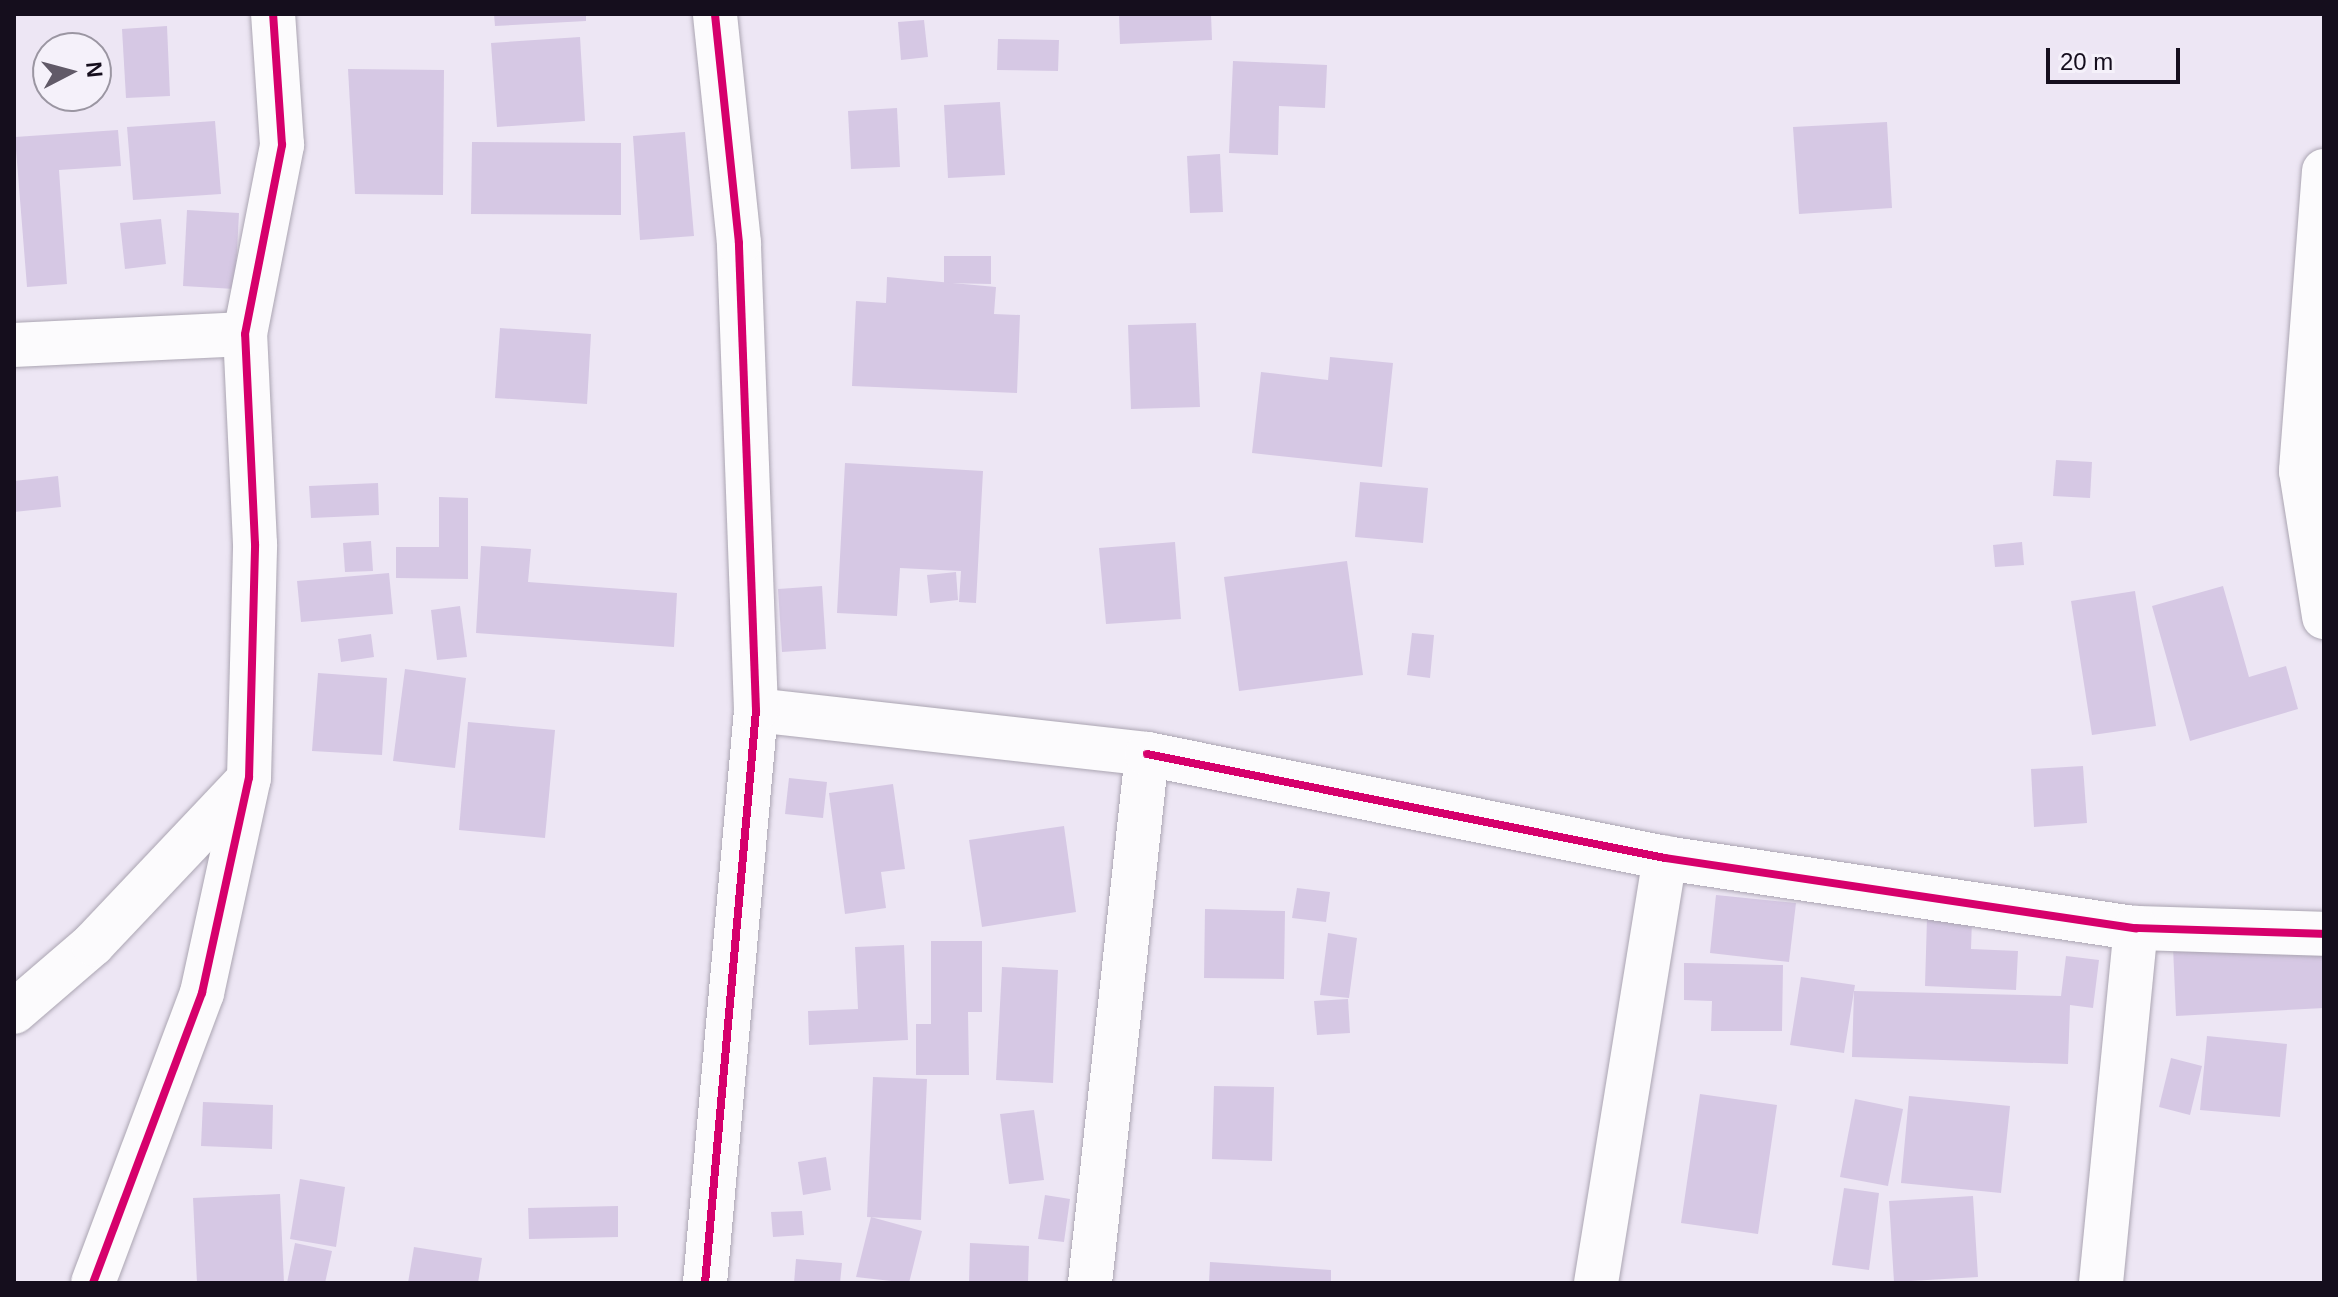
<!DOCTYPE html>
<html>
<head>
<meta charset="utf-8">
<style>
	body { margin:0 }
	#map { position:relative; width:2338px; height:1297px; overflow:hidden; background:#ede6f4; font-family:Arial,sans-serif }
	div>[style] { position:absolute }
	.building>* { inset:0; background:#d6c8e4 }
	.roads { filter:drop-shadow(0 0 2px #aba5b2) drop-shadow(0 0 2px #aba5b2) }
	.minor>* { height:44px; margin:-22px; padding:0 22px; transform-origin:22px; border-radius:22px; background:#fcfbfd }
	.cycleway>* { height:8px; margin:-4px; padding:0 4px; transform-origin:4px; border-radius:4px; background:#d6006c }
	span { translate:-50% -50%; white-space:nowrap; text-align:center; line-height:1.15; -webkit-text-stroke:8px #f5f1fa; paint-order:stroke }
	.frame { position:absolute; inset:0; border:16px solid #150e1d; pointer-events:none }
	.north { position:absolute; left:32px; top:32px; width:80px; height:80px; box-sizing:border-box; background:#f5f1fa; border:2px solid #9b96a2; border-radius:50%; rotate:84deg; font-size:22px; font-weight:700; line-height:32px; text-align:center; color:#150e1d }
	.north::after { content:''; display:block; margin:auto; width:28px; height:36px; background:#615a68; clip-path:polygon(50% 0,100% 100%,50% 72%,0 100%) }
	.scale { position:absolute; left:2046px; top:48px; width:134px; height:36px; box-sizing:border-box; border:4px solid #150e1d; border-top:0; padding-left:10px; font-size:24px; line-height:28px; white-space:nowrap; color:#150e1d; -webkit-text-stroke:6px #f5f1fa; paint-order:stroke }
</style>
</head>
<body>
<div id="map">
	<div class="building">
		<div style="clip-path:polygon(494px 14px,586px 14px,586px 21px,495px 26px)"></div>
		<div style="clip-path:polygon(1119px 14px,1211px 14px,1212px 40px,1120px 44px)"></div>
		<div style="clip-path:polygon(924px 20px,928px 57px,901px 60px,898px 22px)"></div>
		<div style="clip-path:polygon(167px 26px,170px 96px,126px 98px,122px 29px)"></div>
		<div style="clip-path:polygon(580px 37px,585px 121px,497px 127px,491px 43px)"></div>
		<div style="clip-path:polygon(998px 39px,1059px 40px,1058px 71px,997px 70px)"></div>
		<div style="clip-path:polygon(1233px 61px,1327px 65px,1325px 108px,1279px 106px,1278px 155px,1229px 153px)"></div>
		<div style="clip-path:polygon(348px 69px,444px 70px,443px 195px,355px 194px)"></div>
		<div style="clip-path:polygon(1000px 102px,1005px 175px,948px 178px,944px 105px)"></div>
		<div style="clip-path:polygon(897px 108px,900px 167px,851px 169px,848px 111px)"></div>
		<div style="clip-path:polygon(215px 121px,221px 194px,133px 200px,127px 127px)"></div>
		<div style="clip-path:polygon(1887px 122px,1892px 208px,1799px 214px,1793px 127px)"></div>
		<div style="clip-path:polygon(118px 130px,121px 166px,59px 170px,67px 284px,27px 287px,15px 137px)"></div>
		<div style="clip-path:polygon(685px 132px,694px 236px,640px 240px,633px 136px)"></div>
		<div style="clip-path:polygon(472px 142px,621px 143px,621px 215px,471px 214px)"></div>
		<div style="clip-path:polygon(1220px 154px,1223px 212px,1190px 213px,1187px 156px)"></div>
		<div style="clip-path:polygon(187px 210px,239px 213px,235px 289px,183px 286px)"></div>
		<div style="clip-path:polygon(161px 219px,166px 264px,125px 269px,120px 223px)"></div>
		<div style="clip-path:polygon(944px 256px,991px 256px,991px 284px,944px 283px)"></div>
		<div style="clip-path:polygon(887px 277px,996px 287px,994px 314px,1020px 315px,1017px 393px,852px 386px,856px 301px,886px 303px)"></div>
		<div style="clip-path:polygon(1196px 323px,1200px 407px,1131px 409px,1128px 325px)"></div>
		<div style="clip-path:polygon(500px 328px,591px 334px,587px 404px,495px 398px)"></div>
		<div style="clip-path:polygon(1330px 357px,1393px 363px,1382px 467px,1252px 453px,1261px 372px,1328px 380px)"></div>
		<div style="clip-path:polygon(2056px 460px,2092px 462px,2090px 498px,2053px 496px)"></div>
		<div style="clip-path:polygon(845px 463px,983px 471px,976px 603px,959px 602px,961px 571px,900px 568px,897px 616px,837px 613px)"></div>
		<div style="clip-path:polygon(58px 476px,61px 507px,14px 512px,14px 481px)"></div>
		<div style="clip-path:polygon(1360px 482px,1428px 488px,1423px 543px,1355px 537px)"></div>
		<div style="clip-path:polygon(378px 483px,379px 515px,311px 518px,309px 486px)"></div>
		<div style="clip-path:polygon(439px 497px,468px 498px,468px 579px,396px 578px,396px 547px,439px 547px)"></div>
		<div style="clip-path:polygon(371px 541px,373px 571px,345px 572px,343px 543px)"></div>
		<div style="clip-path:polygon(1175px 542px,1181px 619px,1106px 624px,1099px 548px)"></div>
		<div style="clip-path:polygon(2022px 542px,2024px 565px,1995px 567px,1993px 545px)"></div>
		<div style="clip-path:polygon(481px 546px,531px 549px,528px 582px,677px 593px,674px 647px,476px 633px)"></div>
		<div style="clip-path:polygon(1347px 561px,1363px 675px,1239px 691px,1224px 577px)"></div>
		<div style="clip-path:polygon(956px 572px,958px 600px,930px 603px,927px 575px)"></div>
		<div style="clip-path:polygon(389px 573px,393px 614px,301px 622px,297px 581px)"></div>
		<div style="clip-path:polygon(822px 586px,826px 649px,782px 652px,778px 589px)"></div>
		<div style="clip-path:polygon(2223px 586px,2249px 677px,2286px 666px,2298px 709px,2190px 741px,2152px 606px)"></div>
		<div style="clip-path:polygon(2135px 591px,2156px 726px,2092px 735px,2071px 601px)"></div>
		<div style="clip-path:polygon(460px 606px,467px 657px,437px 660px,431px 610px)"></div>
		<div style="clip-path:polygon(1412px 633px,1434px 635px,1430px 678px,1407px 675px)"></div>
		<div style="clip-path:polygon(371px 634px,374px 657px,341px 662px,338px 639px)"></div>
		<div style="clip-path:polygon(405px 669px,466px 678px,455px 768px,393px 761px)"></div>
		<div style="clip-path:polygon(318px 673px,387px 678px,382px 755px,312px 751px)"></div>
		<div style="clip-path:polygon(468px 722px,555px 730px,545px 838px,459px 830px)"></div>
		<div style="clip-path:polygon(2083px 766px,2087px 823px,2034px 827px,2031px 769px)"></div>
		<div style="clip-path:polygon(789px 778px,827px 782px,823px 818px,785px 814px)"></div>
		<div style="clip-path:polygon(893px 784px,905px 869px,881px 872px,886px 908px,845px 914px,829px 793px)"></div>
		<div style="clip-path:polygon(1064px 826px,1076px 912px,982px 927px,969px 840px)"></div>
		<div style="clip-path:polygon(1297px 888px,1330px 892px,1326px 922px,1292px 918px)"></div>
		<div style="clip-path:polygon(1716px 895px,1796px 903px,1789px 962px,1710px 953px)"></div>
		<div style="clip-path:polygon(1205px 909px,1285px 911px,1284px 979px,1204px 978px)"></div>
		<div style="clip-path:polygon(1927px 918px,1972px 920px,1971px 949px,2018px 951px,2016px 990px,1925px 986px)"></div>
		<div style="clip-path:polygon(1328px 933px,1357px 938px,1349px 998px,1320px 995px)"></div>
		<div style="clip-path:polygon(2324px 938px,2324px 1008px,2176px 1016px,2173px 947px)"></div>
		<div style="clip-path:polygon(931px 941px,982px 941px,982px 1012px,968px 1012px,969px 1075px,916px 1075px,916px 1024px,931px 1024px)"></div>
		<div style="clip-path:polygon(904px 945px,908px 1040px,809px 1045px,808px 1011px,858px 1009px,855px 947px)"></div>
		<div style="clip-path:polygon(2066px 956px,2099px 960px,2093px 1008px,2070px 1005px,2068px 1064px,1852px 1057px,1854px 991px,2061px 996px)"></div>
		<div style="clip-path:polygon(1684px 963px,1783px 965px,1782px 1031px,1711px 1031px,1712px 1001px,1684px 1000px)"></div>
		<div style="clip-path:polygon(1002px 967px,1058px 970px,1053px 1083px,996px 1080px)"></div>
		<div style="clip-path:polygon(1801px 977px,1855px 985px,1844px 1053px,1790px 1045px)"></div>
		<div style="clip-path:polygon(1348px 999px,1350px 1033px,1317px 1035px,1314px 1001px)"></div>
		<div style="clip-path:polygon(2207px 1036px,2287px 1044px,2280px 1117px,2200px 1110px)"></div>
		<div style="clip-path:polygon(2171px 1058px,2202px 1066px,2190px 1115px,2159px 1107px)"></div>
		<div style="clip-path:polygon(873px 1077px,927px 1079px,921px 1220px,867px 1217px)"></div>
		<div style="clip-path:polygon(1214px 1086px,1274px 1087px,1272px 1161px,1212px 1159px)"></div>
		<div style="clip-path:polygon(1700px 1094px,1777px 1105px,1758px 1234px,1681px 1223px)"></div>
		<div style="clip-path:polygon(1909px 1096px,2010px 1106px,2001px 1193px,1901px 1183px)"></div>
		<div style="clip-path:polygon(1855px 1099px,1903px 1109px,1888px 1186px,1840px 1177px)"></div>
		<div style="clip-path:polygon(203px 1102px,273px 1105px,272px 1149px,201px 1146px)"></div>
		<div style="clip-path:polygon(1034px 1110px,1044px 1180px,1009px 1184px,1000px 1114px)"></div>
		<div style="clip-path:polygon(826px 1157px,831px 1190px,803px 1195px,798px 1162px)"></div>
		<div style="clip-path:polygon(300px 1179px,345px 1187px,336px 1247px,290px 1239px)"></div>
		<div style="clip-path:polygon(1844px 1188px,1879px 1193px,1869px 1270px,1832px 1265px)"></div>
		<div style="clip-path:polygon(280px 1194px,284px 1283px,197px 1283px,193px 1198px)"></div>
		<div style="clip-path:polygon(1045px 1195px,1070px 1199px,1064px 1242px,1038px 1239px)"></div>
		<div style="clip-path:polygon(1973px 1196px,1978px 1277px,1894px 1282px,1889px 1201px)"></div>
		<div style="clip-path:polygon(618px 1206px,618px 1237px,529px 1239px,528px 1208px)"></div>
		<div style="clip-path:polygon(802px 1211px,804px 1235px,773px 1237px,771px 1212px)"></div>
		<div style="clip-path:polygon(871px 1217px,922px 1231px,909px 1283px,856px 1277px)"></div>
		<div style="clip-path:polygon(295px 1243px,332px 1251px,325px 1283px,287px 1283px)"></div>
		<div style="clip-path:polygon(970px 1243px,1029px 1246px,1028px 1283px,969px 1283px)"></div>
		<div style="clip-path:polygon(414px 1247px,482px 1258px,478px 1283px,408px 1283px)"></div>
		<div style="clip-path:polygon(796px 1259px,842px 1263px,840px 1283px,794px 1283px)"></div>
		<div style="clip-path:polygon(1210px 1262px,1331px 1270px,1331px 1283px,1209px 1283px)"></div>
	</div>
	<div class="roads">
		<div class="minor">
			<div style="left:2324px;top:171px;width:301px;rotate:94.4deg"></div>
			<div style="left:2301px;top:471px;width:148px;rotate:81deg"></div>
			<div style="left:14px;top:345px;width:231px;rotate:-2.7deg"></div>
			<div style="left:756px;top:710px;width:393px;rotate:6.4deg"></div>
			<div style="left:1147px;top:754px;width:532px;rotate:96.15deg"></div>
			<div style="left:1147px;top:754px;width:528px;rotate:11.35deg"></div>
			<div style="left:1665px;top:858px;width:476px;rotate:8.5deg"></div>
			<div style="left:2136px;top:928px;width:188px;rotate:1.8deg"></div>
			<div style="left:14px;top:1012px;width:104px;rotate:-40.7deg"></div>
			<div style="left:93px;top:944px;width:226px;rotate:-46.6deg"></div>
			<div style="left:93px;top:1283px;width:310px;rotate:-69.4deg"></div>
			<div style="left:202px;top:993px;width:220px;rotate:-77.7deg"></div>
			<div style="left:249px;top:778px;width:234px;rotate:-88.5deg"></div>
			<div style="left:255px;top:544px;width:210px;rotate:-92.7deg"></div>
			<div style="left:245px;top:334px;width:193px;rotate:-78.9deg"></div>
			<div style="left:282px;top:145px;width:131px;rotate:-93.9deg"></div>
			<div style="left:705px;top:1283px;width:575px;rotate:-84.91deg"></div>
			<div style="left:756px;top:710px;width:467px;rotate:-92.1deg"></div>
			<div style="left:739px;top:243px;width:230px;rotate:-96deg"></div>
			<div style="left:1596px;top:1283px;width:431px;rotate:-80.8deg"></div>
			<div style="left:2101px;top:1283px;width:357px;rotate:-84.4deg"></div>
		</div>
	</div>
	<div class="cycleway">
		<div style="left:1147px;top:754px;width:528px;rotate:11.35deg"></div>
		<div style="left:1665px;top:858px;width:476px;rotate:8.5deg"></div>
		<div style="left:2136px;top:928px;width:188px;rotate:1.8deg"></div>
		<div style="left:93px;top:1283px;width:310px;rotate:-69.4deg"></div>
		<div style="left:202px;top:993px;width:220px;rotate:-77.7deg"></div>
		<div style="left:249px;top:778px;width:234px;rotate:-88.5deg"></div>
		<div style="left:255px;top:544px;width:210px;rotate:-92.7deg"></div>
		<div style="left:245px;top:334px;width:193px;rotate:-78.9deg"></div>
		<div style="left:282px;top:145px;width:131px;rotate:-93.9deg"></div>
		<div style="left:705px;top:1283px;width:575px;rotate:-84.91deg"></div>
		<div style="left:756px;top:710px;width:467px;rotate:-92.1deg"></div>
		<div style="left:739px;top:243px;width:230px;rotate:-96deg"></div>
	</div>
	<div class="frame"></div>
	<div class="north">N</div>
	<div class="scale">20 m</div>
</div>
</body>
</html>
